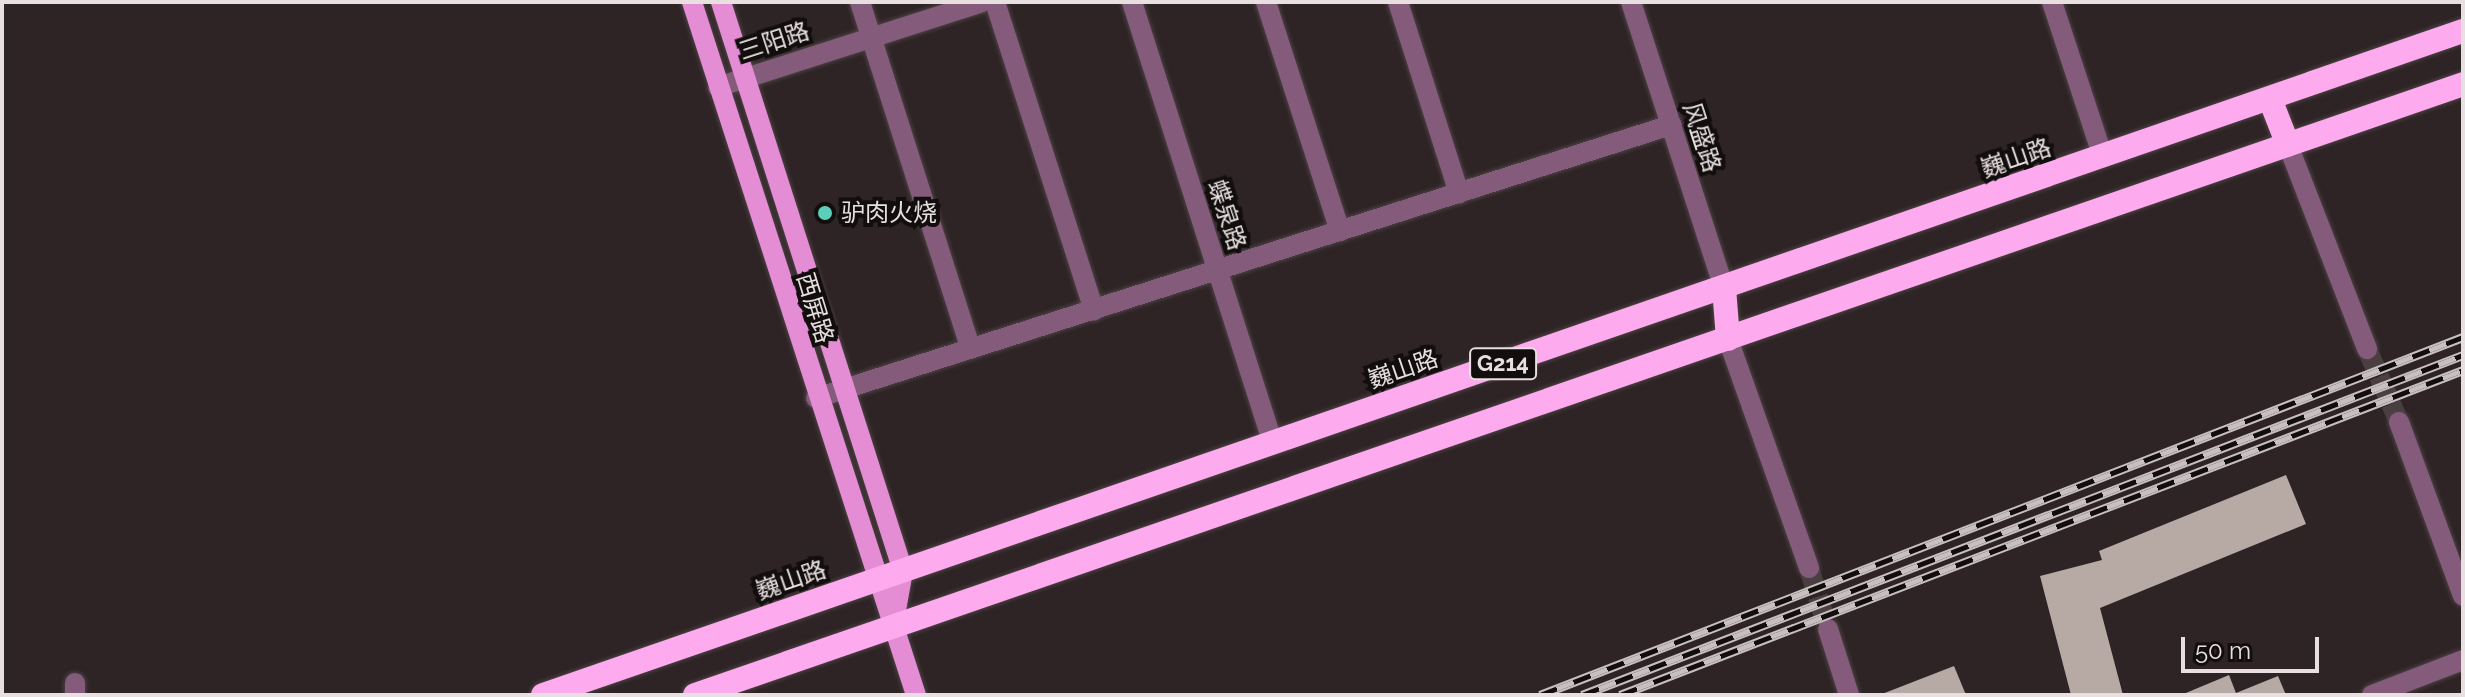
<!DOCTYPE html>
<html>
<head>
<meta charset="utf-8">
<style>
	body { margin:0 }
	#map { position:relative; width:2465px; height:697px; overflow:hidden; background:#2e2325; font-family:Raleway,"Noto Sans SC",sans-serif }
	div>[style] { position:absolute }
	.building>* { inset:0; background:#b7aaa5 }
	.minor-tunnel>* { height:20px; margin-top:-10px; transform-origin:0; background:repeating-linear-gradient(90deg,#4a3f41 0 20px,transparent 0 30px) }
	.roads { filter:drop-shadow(0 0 2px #4c4143) drop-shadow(0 0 2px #4c4143) }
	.minor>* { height:20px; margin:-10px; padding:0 10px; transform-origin:10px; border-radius:10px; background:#855b7c }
	.major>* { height:20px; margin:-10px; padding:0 10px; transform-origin:10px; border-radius:10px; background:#e48dd4 }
	.highway>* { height:24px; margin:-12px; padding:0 12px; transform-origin:12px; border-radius:12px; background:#feaaee }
	.rail>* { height:9px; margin-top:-4.5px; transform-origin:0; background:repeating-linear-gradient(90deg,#130e0e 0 18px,#c7bfc0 0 36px); box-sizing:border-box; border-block:2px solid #c7bfc0 }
	.dots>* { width:22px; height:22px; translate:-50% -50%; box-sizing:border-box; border:4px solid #130e0e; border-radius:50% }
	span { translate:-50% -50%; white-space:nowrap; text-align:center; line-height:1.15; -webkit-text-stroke:8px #130e0e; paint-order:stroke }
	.shield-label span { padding:2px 6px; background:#130e0e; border:2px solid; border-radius:6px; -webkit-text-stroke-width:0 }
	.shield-label { font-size:22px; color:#e7dfe0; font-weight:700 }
	.street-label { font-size:24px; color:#e7dfe0 }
	.poi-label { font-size:24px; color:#e7dfe0 }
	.left { translate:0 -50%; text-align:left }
	.frame { position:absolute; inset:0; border:4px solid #e7dfe0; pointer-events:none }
	.scale { position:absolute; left:2181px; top:637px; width:138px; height:36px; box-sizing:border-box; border:4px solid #e7dfe0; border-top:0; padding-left:10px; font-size:24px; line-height:28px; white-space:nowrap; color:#e7dfe0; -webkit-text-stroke:6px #130e0e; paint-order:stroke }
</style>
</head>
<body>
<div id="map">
	<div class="building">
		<div style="clip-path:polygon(2286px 475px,2306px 524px,2100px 608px,2123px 695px,2071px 695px,2040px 576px,2102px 560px,2099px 551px)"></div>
		<div style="clip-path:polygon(1954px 666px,1966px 695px,1882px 695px,1882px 694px)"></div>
		<div style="clip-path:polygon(2229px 675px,2236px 693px,2278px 676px,2286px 695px,2181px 695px)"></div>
	</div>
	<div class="minor-tunnel">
		<div style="left:2367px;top:349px;width:80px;rotate:66.3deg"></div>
		<div style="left:1809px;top:568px;width:64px;rotate:72.7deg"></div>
	</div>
	<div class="roads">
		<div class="minor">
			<div style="left:860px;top:2px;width:364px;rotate:72.3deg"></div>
			<div style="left:995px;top:2px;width:324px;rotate:72.2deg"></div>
			<div style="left:1132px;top:2px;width:464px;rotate:72.3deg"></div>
			<div style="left:1266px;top:2px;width:241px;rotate:72.1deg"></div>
			<div style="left:1398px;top:2px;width:201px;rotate:72.3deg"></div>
			<div style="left:1631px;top:2px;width:301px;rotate:72deg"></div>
			<div style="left:2052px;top:2px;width:163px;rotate:71.8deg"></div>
			<div style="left:718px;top:87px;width:277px;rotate:-17.8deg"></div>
			<div style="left:2288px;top:145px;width:219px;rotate:68.8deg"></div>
			<div style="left:1728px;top:339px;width:243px;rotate:70.5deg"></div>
			<div style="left:816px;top:398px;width:898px;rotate:-17.71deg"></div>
			<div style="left:2399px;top:422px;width:185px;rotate:69.8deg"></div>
			<div style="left:1828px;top:629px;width:69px;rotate:72.3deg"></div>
			<div style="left:75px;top:683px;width:12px;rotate:90deg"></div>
			<div style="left:2372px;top:695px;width:97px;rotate:-21deg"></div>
		</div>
		<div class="major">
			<div style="left:692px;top:2px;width:728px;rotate:72.09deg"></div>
			<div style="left:721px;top:2px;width:597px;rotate:72.26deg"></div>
			<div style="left:903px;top:571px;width:57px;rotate:100.1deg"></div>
		</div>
		<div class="highway">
			<div style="left:2270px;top:99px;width:49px;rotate:68.6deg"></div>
			<div style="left:1724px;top:288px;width:51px;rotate:85.5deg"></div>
			<div style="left:543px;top:695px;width:2032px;rotate:-19.08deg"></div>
			<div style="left:695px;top:695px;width:1871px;rotate:-19.06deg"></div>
		</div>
	</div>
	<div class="rail">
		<div style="left:1540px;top:695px;width:990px;rotate:-21.2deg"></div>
		<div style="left:1582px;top:695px;width:944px;rotate:-21.1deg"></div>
		<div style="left:1620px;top:695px;width:903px;rotate:-21.08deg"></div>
	</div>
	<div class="dots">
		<div style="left:825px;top:213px;background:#5dceb9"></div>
	</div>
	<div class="shield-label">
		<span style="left:1503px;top:364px">G214</span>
	</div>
	<div class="street-label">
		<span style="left:774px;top:41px;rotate:-18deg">三阳路</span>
		<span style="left:1702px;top:137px;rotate:72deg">风盛路</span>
		<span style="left:2016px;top:158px;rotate:-19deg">巍山路</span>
		<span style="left:1227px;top:215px;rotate:72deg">蝶泉路</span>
		<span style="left:815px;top:308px;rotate:73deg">西屏路</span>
		<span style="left:1403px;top:369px;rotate:-19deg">巍山路</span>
		<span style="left:791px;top:580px;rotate:-19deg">巍山路</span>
	</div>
	<div class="poi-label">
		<span class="left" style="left:841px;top:213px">驴肉火烧</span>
	</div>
	<div class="frame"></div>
	<div class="scale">50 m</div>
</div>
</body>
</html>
